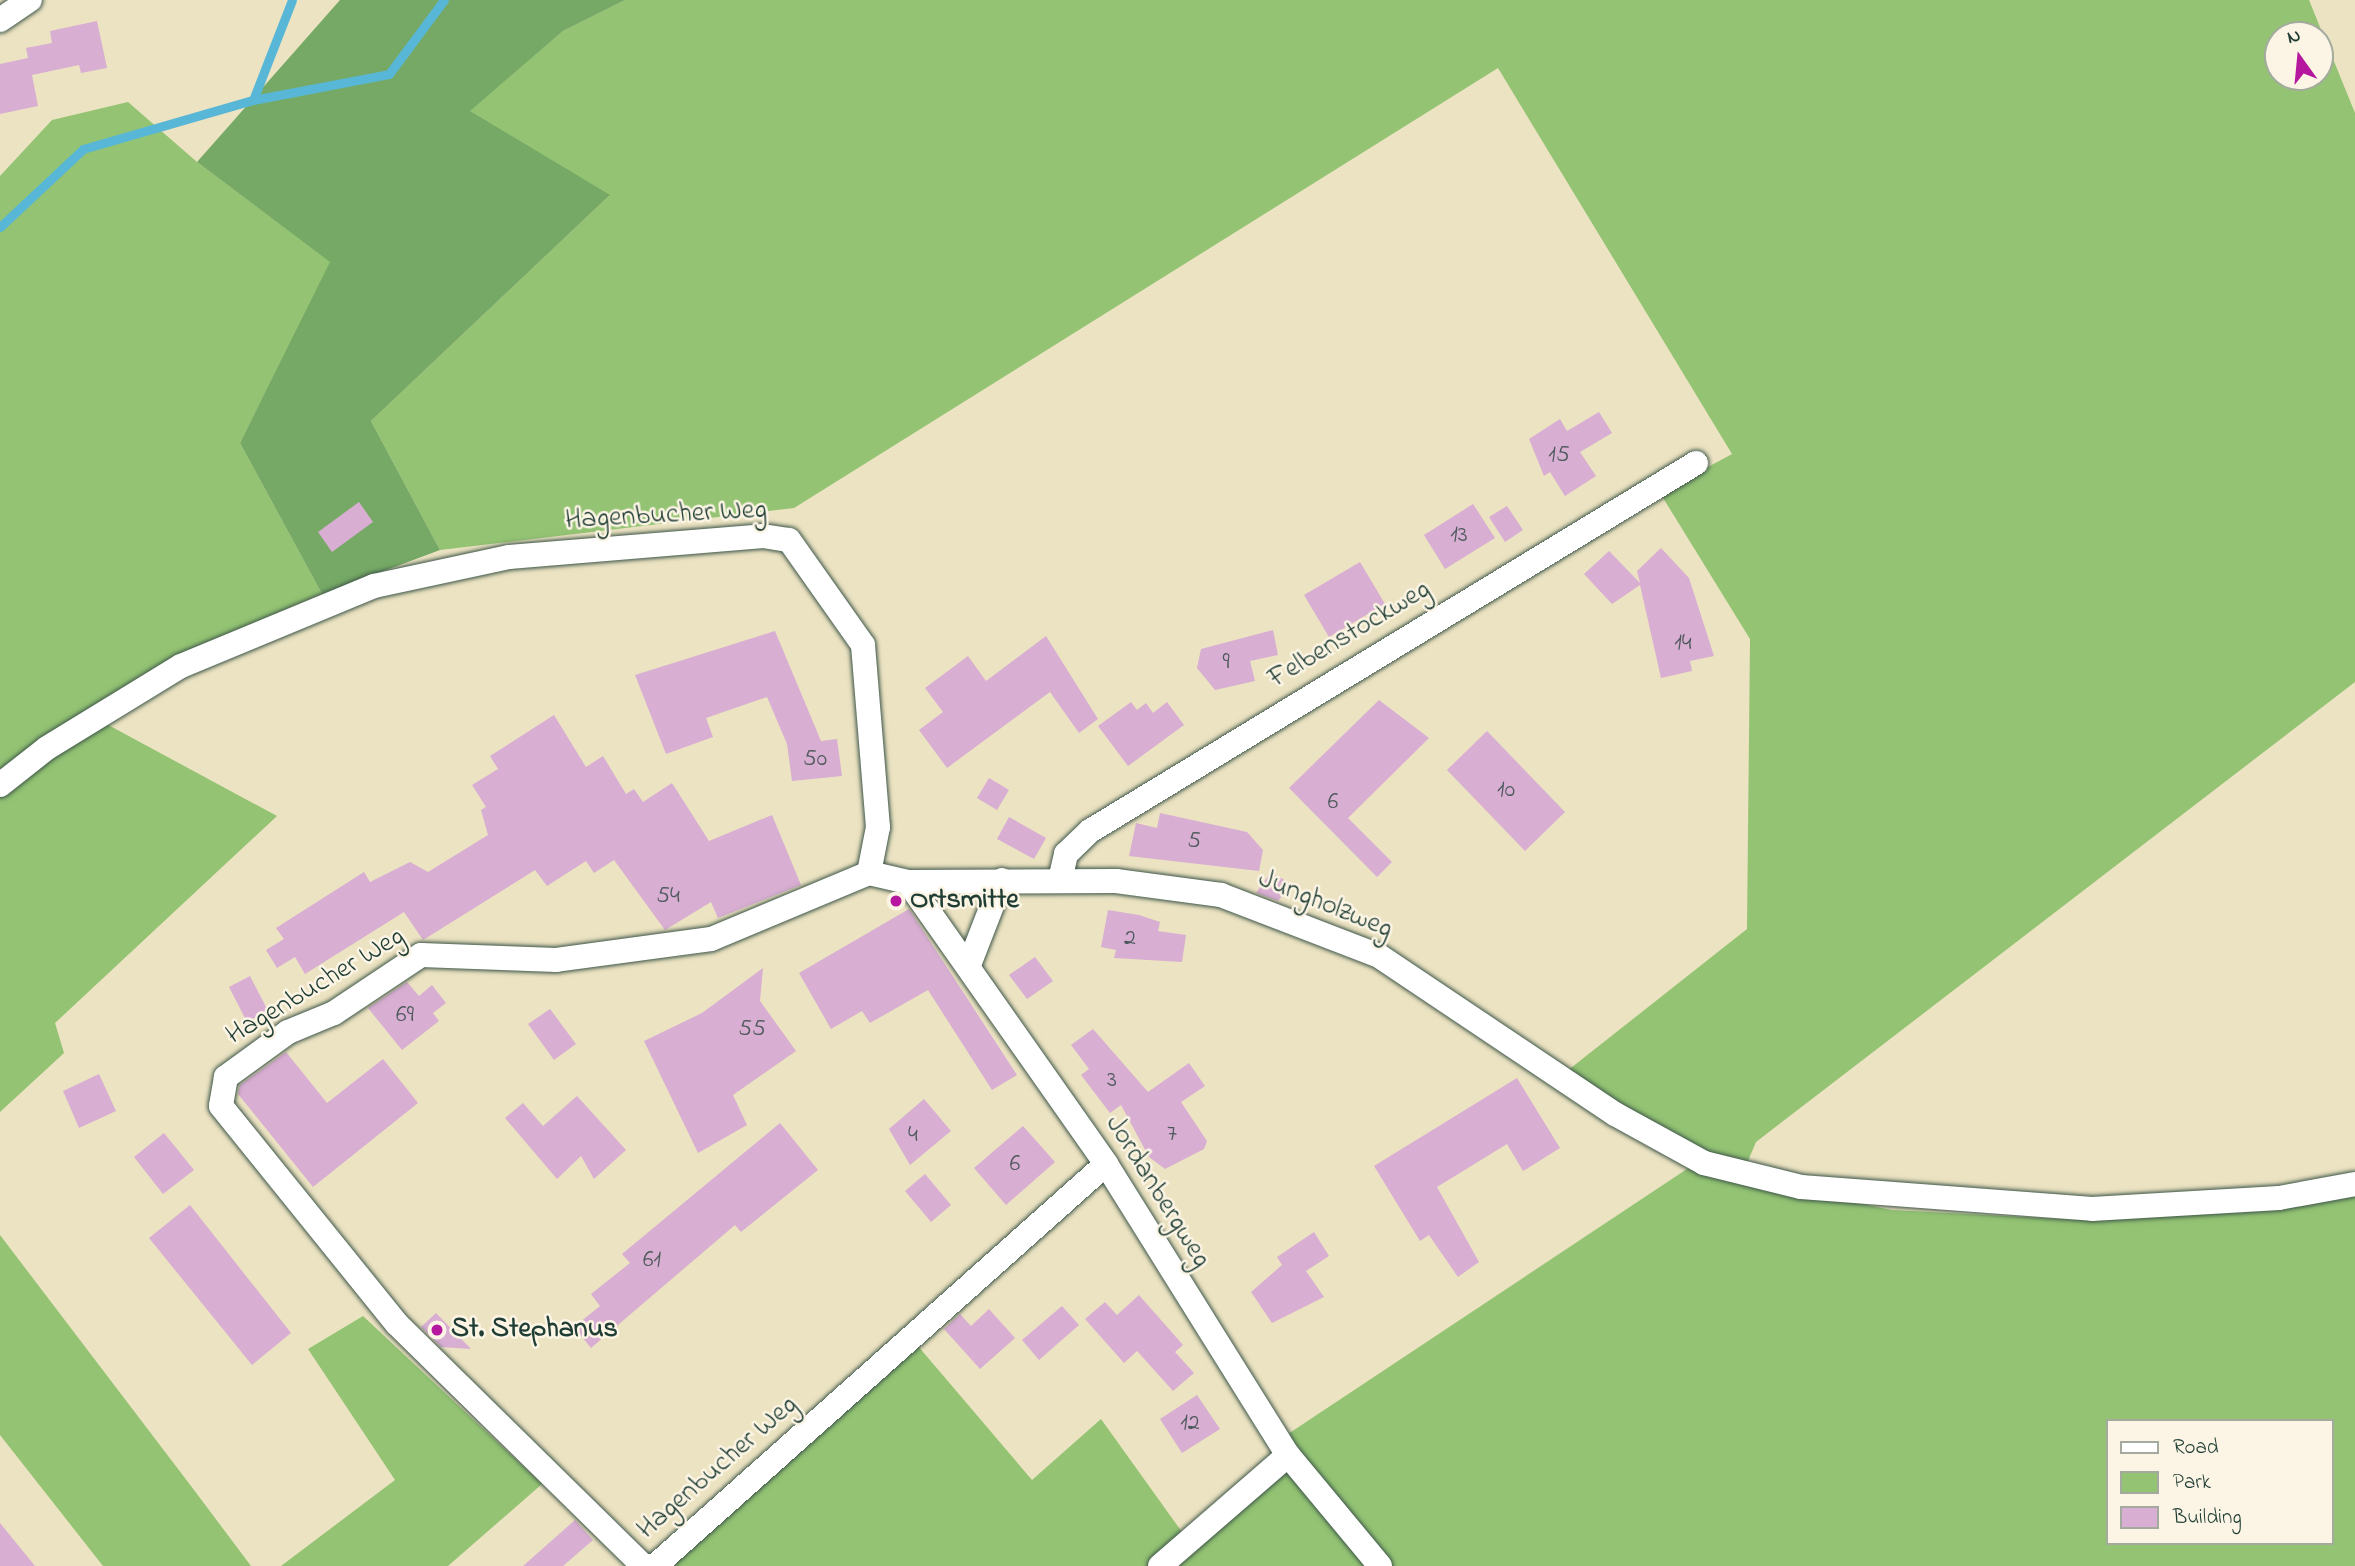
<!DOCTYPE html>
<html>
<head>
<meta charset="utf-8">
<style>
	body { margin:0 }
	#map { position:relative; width:2355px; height:1566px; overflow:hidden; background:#ece3c2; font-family:"Indie Flower",sans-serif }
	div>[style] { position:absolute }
	.green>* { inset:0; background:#93c373 }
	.forest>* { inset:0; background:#76a965 }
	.stream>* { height:9px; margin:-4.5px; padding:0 4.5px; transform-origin:4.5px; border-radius:4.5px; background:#58b7d6 }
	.building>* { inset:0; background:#d8aed2 }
	.roads { filter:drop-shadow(0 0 2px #3e5649) drop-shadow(0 0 2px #3e5649) }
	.minor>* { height:24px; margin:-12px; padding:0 12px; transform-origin:12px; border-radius:12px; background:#fff }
	.dots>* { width:19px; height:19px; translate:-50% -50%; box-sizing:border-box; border:4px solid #fcf5e5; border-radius:50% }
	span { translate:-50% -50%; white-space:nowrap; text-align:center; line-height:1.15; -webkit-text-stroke:5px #fcf5e5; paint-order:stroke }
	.number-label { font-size:24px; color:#4d595c }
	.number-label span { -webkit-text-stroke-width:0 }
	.street-label { font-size:28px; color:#1f3d34 }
	.poi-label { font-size:28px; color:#1f3d34; font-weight:700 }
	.left { translate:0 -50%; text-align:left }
	.legend { position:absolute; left:2106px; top:1419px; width:228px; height:126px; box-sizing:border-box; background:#fcf5e5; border:2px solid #a4ab9e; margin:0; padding:9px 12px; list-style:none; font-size:21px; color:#1f3d34 }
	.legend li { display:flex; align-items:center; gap:14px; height:35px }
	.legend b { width:35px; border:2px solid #a4ab9e }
	.north { position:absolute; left:2264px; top:21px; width:70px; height:70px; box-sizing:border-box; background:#fcf5e5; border:2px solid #a4ab9e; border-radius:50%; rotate:345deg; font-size:19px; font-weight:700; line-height:28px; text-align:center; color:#1f3d34 }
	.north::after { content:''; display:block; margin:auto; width:24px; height:32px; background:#b5179e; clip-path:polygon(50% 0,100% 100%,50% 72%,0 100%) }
</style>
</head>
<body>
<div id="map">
	<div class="green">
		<div style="clip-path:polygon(evenodd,625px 0,2309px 0,2355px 113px,2355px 682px,1756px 1142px,1740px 1180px,1892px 1210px,2079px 1220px,2269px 1211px,2355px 1194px,2355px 1566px,654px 1566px,912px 1339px,1032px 1480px,1101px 1419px,1192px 1546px,1305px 1457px,1288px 1434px,1708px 1155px,1562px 1075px,1747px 929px,1750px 639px,1660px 493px,1732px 454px,1498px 68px,794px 508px,440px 550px,371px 421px,609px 196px,469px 111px,563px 31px,625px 0,2278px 35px,2320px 35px,2320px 77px,2278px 77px,2278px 35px,625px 0,2108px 1421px,2332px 1421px,2332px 1543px,2108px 1543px,2108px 1421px)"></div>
		<div style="clip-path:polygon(128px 102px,197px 162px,331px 262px,240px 443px,322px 594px,174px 656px,86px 713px,277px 816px,55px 1023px,64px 1053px,0 1112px,0 176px,52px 120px)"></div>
		<div style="clip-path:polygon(0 1235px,191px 1486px,251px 1566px,103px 1566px,0 1435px)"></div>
		<div style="clip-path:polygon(363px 1316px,542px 1484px,448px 1566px,281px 1566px,395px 1480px,308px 1349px)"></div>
	</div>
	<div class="forest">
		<div style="clip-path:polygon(340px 0,625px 0,563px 31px,470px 111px,610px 195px,371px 421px,440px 550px,322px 594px,240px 443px,330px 262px,197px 162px)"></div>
	</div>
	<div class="stream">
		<div style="left:253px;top:100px;width:138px;rotate:-10.8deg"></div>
		<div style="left:389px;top:74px;width:92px;rotate:-53.4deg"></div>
		<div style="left:0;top:227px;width:114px;rotate:-43.2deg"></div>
		<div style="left:83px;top:149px;width:177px;rotate:-16.1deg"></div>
		<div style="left:253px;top:100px;width:107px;rotate:-68.7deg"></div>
	</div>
	<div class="building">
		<div style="clip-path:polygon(97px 21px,107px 68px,81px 73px,79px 65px,32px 75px,38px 106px,0 114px,0 64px,28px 58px,26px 48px,52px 43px,50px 31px)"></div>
		<div style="clip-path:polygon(1599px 412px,1612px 433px,1580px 452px,1596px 476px,1565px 496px,1550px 472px,1544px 476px,1529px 439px,1560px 419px,1567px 431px)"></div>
		<div style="clip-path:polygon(359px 502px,373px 522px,332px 552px,318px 532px)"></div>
		<div style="clip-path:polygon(1473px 504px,1495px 538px,1445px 569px,1424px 535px)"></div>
		<div style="clip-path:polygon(1507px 506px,1523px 530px,1505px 542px,1489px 517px)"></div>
		<div style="clip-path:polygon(1661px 548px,1689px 578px,1714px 656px,1690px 661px,1692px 671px,1661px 678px,1640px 585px,1612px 604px,1584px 574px,1609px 551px,1640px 583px,1637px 571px)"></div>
		<div style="clip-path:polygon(1360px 562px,1385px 604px,1329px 637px,1304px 595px)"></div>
		<div style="clip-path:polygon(1273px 630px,1278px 655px,1250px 661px,1255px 681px,1215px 690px,1197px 668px,1201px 649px)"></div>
		<div style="clip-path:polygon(775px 631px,821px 741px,837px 739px,842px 776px,792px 781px,787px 744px,767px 697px,706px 718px,713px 737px,666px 754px,635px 675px)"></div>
		<div style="clip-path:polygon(1046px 636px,1098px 719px,1079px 733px,1050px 692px,947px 768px,919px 730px,943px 712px,925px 688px,968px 656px,986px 681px)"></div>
		<div style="clip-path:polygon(1379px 700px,1429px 738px,1348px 818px,1392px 862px,1377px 877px,1289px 788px)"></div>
		<div style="clip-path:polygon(1131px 702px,1137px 710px,1146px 703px,1153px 713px,1167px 702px,1184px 725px,1128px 766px,1098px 726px)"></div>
		<div style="clip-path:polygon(554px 715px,586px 767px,603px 756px,626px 794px,634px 789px,643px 802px,672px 783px,709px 841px,772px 815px,801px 885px,718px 918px,711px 902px,665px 930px,614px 860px,594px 873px,586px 861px,547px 886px,535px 870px,423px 940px,404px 912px,305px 974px,295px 957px,277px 968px,266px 950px,284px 939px,276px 928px,364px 872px,370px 882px,410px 862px,428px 872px,488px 835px,481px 810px,486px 807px,472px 785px,498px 769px,490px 756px)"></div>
		<div style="clip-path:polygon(1487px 731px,1565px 812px,1525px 851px,1447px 770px)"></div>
		<div style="clip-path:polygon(989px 778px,1009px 790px,997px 810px,977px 798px)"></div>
		<div style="clip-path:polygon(1160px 813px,1247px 832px,1263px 850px,1259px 871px,1129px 856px,1136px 823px,1157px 828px)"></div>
		<div style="clip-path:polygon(1009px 817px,1046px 838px,1034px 859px,997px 839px)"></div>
		<div style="clip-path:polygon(1271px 872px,1291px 884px,1278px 901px,1256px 893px)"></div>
		<div style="clip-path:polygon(909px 909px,1017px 1075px,992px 1090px,928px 990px,870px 1023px,862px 1011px,831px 1029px,799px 973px)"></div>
		<div style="clip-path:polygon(1108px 910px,1139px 915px,1160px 922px,1158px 931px,1186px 935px,1182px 962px,1114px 958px,1116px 950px,1101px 947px)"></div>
		<div style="clip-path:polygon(1035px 957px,1053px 981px,1027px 999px,1009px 975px)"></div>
		<div style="clip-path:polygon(763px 968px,760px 1001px,796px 1051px,733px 1095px,747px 1125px,698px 1153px,644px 1041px,702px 1013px)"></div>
		<div style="clip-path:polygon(250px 976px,268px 1011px,247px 1022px,229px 987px)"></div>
		<div style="clip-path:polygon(407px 982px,419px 996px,432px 985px,446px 1003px,433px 1013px,439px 1021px,402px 1050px,368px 1008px)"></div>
		<div style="clip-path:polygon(550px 1009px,576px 1044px,554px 1060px,528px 1024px)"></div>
		<div style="clip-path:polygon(1093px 1029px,1148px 1092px,1189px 1063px,1205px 1086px,1181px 1102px,1207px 1141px,1204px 1149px,1165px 1169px,1149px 1157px,1121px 1105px,1110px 1113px,1081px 1075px,1089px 1069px,1071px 1045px)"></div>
		<div style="clip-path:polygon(286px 1052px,327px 1103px,383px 1059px,418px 1103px,313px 1187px,238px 1094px,240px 1085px)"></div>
		<div style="clip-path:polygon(99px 1074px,116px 1111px,79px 1128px,63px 1091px)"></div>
		<div style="clip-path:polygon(1517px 1078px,1560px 1148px,1523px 1171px,1507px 1144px,1437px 1187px,1479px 1262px,1458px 1277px,1429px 1235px,1420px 1241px,1374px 1166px)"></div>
		<div style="clip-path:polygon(577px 1096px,626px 1150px,594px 1179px,581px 1156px,557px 1179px,505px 1118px,523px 1103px,543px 1126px)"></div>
		<div style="clip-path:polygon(924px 1099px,951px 1131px,910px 1165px,889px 1129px)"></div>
		<div style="clip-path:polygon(780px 1123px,818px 1170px,741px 1232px,735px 1225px,591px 1348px,574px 1327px,600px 1306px,591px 1294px,630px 1263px,622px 1254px)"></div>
		<div style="clip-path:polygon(1023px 1126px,1055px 1162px,1006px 1205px,974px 1168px)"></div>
		<div style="clip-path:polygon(164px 1133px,194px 1170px,163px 1194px,134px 1157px)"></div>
		<div style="clip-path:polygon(925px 1174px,951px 1205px,931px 1222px,905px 1191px)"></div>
		<div style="clip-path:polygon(190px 1205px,291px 1333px,252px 1365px,149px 1238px)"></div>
		<div style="clip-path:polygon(1314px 1232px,1329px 1256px,1306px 1271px,1324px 1297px,1272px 1323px,1251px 1292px,1282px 1265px,1277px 1257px)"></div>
		<div style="clip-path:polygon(1139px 1295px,1183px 1345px,1175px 1352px,1194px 1373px,1173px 1391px,1137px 1351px,1124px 1363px,1085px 1319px,1105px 1302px,1117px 1315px)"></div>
		<div style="clip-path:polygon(1062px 1306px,1079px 1325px,1039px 1360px,1022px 1340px)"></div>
		<div style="clip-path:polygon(989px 1309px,1015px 1338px,980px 1369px,944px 1329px,960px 1314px,971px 1326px)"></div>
		<div style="clip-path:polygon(436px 1313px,471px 1349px,441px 1347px,421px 1327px)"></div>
		<div style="clip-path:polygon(1197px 1395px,1220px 1429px,1182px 1453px,1160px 1419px)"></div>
		<div style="clip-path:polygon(575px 1520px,593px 1540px,563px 1566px,523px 1566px)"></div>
		<div style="clip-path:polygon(0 1523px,35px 1566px,0 1566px)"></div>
	</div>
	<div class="roads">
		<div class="minor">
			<div style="left:0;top:20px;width:36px;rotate:-34deg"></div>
			<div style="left:0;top:785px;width:60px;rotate:-38.2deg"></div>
			<div style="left:47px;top:748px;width:157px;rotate:-31.5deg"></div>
			<div style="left:181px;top:666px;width:209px;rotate:-22.5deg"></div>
			<div style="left:374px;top:586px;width:138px;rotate:-12.1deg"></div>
			<div style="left:509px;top:557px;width:255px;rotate:-4.7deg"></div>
			<div style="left:763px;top:536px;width:26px;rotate:9deg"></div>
			<div style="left:789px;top:540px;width:128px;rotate:54.8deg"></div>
			<div style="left:863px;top:645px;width:183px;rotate:85.3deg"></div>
			<div style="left:878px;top:827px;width:47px;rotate:101.1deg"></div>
			<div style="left:869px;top:873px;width:171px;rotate:157.3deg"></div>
			<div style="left:711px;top:939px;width:156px;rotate:172.3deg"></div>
			<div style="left:556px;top:960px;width:135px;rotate:-177.9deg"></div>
			<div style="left:421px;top:955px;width:105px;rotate:146.3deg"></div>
			<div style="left:334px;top:1013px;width:50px;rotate:157.6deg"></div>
			<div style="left:288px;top:1032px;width:77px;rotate:144deg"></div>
			<div style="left:226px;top:1077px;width:29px;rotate:100deg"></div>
			<div style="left:221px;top:1106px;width:280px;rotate:51.1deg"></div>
			<div style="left:397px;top:1324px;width:345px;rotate:44.5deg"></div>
			<div style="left:643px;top:1566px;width:12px"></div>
			<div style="left:655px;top:1566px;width:604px;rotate:-41.71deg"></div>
			<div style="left:869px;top:873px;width:40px;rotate:13deg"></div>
			<div style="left:908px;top:882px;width:208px;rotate:-0.3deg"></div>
			<div style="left:1116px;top:881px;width:106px;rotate:7.6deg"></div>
			<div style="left:1221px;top:895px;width:169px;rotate:21.1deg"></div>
			<div style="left:1379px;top:956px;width:284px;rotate:33.8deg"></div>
			<div style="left:1615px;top:1114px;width:102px;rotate:28.8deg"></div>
			<div style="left:1704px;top:1163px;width:100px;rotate:13.9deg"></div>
			<div style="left:1801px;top:1187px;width:292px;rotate:4.3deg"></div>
			<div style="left:2092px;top:1209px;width:187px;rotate:-3.4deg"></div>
			<div style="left:2279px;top:1198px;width:77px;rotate:-10.4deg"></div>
			<div style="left:1060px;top:880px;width:27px;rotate:-77deg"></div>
			<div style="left:1066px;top:854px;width:33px;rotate:-44deg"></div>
			<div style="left:1090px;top:831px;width:709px;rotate:-31.27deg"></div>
			<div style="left:908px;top:882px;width:345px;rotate:54.9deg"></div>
			<div style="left:1106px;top:1164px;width:343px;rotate:58deg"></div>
			<div style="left:1288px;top:1455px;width:144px;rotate:50.3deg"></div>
			<div style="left:969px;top:965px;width:91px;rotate:-68.8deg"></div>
			<div style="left:1160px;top:1566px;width:169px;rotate:-40.9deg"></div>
		</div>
	</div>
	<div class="dots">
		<div style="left:896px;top:901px;background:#b5179e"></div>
		<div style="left:437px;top:1330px;background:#b5179e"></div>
	</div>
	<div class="number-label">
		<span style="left:1559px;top:456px">15</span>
		<span style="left:1459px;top:536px">13</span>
		<span style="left:1683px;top:644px">14</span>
		<span style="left:1226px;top:663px">9</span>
		<span style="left:815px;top:760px">50</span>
		<span style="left:1506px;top:791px">10</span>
		<span style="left:1333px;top:803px">6</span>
		<span style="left:1194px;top:842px">5</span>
		<span style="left:668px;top:897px">54</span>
		<span style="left:1130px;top:939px">2</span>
		<span style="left:405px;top:1016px">69</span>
		<span style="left:752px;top:1030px">55</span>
		<span style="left:1112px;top:1081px">3</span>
		<span style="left:1172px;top:1135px">7</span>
		<span style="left:913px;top:1136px">4</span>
		<span style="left:1015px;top:1165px">6</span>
		<span style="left:652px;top:1261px">61</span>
		<span style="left:1190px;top:1424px">12</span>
	</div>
	<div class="street-label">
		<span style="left:666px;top:516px;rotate:-3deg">Hagenbucher Weg</span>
		<span style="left:1350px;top:635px;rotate:-31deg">Felbenstockweg</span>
		<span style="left:1325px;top:905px;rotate:22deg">Jungholzweg</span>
		<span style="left:316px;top:987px;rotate:-31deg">Hagenbucher Weg</span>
		<span style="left:1157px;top:1192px;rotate:58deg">Jordanbergweg</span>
		<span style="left:718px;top:1468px;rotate:-41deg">Hagenbucher Weg</span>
	</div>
	<div class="poi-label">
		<span class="left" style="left:910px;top:901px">Ortsmitte</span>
		<span class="left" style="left:451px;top:1330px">St. Stephanus</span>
	</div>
	<ul class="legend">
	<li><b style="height:9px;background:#fff"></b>Road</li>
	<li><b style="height:19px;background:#93c373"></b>Park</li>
	<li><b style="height:19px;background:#d8aed2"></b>Building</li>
	</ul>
	<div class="north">N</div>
</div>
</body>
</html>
